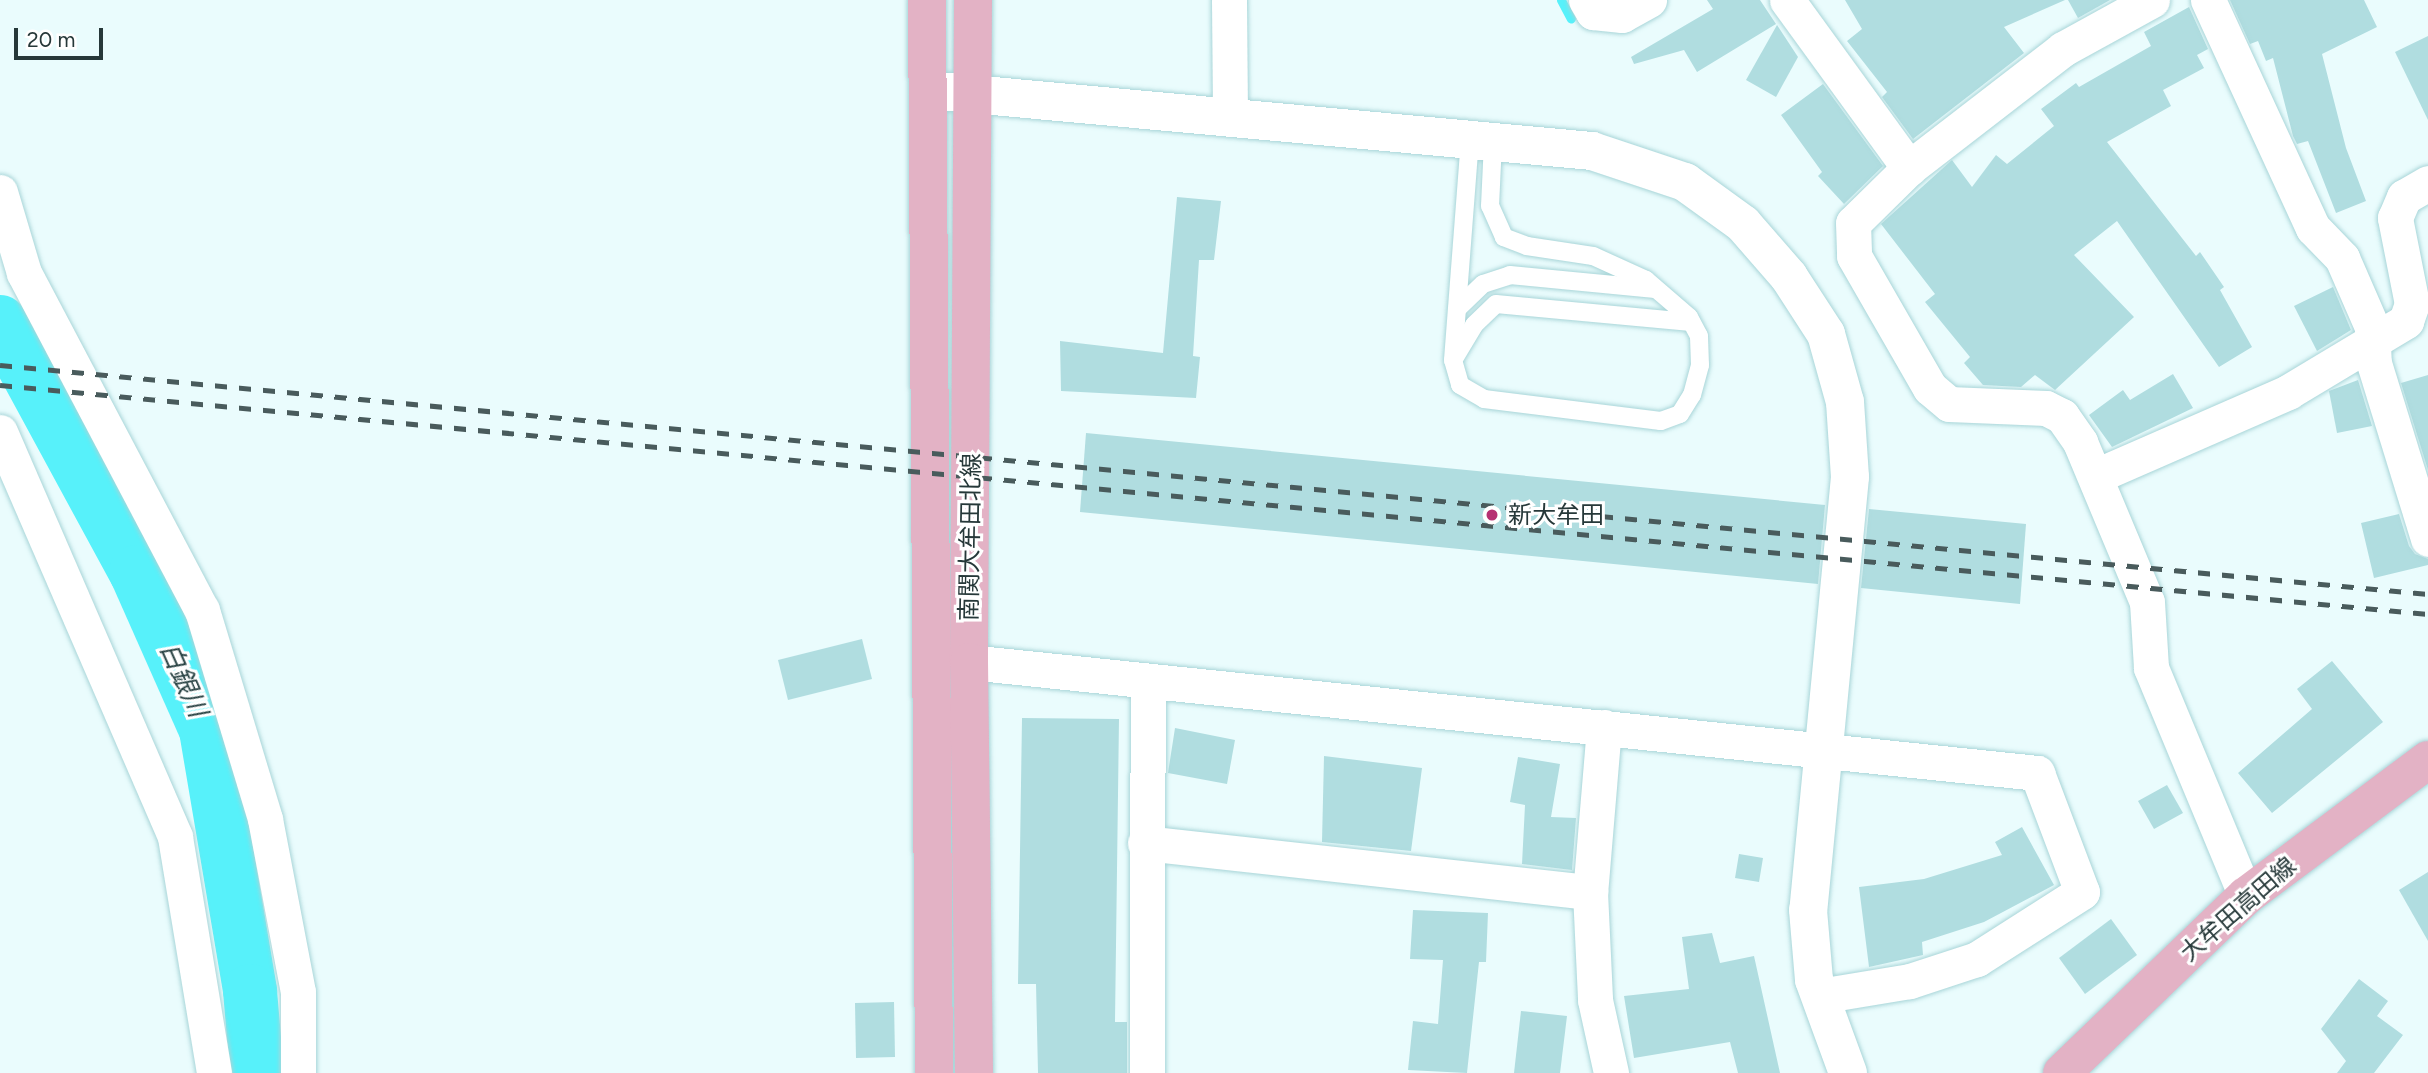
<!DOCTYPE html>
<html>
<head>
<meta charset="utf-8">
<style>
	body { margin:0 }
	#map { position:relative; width:2428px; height:1073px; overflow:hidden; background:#eafcfd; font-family:Figtree,"Noto Sans JP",sans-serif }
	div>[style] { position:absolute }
	.stream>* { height:9px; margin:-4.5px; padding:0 4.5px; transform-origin:4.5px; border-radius:4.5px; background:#57f1fa }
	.river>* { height:54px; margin:-27px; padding:0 27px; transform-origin:27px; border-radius:27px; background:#57f1fa }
	.building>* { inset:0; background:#b0dde0 }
	.roads { filter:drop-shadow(0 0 2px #a8d5d8) drop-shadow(0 0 2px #a8d5d8) }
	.service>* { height:18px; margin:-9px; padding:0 9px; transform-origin:9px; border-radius:9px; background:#fff }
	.minor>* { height:35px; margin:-17.5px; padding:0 17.5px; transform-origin:17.5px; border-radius:17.5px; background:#fff }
	.tertiary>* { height:38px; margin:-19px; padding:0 19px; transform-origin:19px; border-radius:19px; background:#fff }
	.primary>* { height:38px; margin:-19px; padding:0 19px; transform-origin:19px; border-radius:19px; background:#e3b2c5 }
	.rail>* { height:5px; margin-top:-2.5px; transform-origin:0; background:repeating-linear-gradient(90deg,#495b5c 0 12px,transparent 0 24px) }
	.dots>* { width:19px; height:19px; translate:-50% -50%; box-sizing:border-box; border:4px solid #fff; border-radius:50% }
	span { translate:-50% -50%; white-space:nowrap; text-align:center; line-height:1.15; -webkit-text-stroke:6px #fff; paint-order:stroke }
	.poi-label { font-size:24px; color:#263839 }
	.left { translate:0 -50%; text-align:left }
	.street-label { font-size:24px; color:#263839 }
	.water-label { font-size:26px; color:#284243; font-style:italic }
	.scale { position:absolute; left:14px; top:28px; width:89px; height:32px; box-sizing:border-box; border:4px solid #263839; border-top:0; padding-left:9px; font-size:21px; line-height:24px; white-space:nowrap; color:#263839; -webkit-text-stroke:5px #fff; paint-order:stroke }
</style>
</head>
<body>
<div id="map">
	<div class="stream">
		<div style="left:1561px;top:0;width:21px;rotate:62deg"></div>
	</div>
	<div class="river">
		<div style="left:0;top:322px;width:285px;rotate:61.5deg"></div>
		<div style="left:136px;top:572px;width:173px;rotate:66.1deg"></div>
		<div style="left:206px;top:730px;width:265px;rotate:80.4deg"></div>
		<div style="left:250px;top:991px;width:82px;rotate:85.1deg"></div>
	</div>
	<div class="building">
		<div style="clip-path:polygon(1707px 0,1760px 0,1776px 24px,1697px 72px,1684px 50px,1634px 64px,1631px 57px,1713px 9px)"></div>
		<div style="clip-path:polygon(1845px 0,2065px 0,2004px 27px,2024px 53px,1913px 139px,1882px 97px,1887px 92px,1847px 41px,1862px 29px)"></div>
		<div style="clip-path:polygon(2068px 0,2110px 0,2078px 18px)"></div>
		<div style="clip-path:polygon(2230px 0,2364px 0,2377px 27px,2322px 54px,2346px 148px,2366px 201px,2336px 213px,2308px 141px,2297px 144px,2293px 136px,2273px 58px,2266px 61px,2258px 41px,2250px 44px)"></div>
		<div style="clip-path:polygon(2189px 7px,2208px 49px,2197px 55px,2204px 68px,2163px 90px,2171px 106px,2107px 142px,2196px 256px,2200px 252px,2224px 287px,2220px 290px,2252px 347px,2219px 367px,2117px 221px,2074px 255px,2134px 317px,2055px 390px,2035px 375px,2021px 387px,1983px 385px,1964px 363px,1970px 357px,1925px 302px,1935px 294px,1881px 224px,1952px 160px,1972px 187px,1996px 155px,2007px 164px,2054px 126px,2041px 109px,2076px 83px,2079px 87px,2151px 46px,2144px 32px)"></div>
		<div style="clip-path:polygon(1777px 25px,1798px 57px,1776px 97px,1746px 80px)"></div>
		<div style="clip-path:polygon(2428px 36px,2428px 120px,2395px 52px)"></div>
		<div style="clip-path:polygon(1823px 84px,1883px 166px,1844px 204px,1818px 176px,1822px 172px,1781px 115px)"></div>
		<div style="clip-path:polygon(1177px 197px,1221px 201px,1214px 260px,1199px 260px,1193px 356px,1200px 357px,1196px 398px,1061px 391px,1060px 341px,1163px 353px)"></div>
		<div style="clip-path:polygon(2333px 287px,2351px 330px,2317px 351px,2294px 306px)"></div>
		<div style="clip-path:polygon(2173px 374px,2193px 408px,2112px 447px,2089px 415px,2123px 390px,2130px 400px)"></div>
		<div style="clip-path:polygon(2428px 375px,2428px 470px,2401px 383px)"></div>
		<div style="clip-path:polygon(2358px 380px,2372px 426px,2337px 433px,2329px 391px)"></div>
		<div style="clip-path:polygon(1086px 433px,1825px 505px,1818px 584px,1080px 512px)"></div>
		<div style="clip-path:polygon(1869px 509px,2026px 524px,2020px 604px,1861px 588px)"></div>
		<div style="clip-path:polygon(2399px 514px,2409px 546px,2415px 554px,2428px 559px,2428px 565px,2374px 578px,2361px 523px)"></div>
		<div style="clip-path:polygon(862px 639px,872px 679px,788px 700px,778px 660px)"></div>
		<div style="clip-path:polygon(2332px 661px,2383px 722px,2272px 813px,2238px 773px,2312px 709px,2297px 689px)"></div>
		<div style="clip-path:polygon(1022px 718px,1119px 719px,1115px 1022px,1127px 1022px,1127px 1073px,1038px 1073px,1036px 984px,1018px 984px)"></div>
		<div style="clip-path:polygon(1175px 728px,1235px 740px,1227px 784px,1168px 773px)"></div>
		<div style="clip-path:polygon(1324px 756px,1422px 768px,1411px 851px,1322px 842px)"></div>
		<div style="clip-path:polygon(1518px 757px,1560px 764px,1551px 817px,1576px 818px,1572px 870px,1522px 864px,1525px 805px,1510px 802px)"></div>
		<div style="clip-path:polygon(2167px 785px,2183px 813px,2154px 829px,2138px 801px)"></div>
		<div style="clip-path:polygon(2022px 827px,2054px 885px,1984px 922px,1922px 942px,1923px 955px,1869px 967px,1859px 887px,1924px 879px,2002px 855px,1995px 842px)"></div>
		<div style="clip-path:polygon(1739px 854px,1763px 858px,1759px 882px,1735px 878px)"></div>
		<div style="clip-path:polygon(2428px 872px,2428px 941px,2399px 890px)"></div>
		<div style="clip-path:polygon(1413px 910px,1488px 913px,1486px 962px,1479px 962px,1467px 1073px,1408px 1070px,1413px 1021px,1438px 1024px,1443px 960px,1410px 959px)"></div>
		<div style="clip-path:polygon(2111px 919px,2137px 955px,2085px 994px,2059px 958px)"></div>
		<div style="clip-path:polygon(1712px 933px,1720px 963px,1754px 956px,1780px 1073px,1738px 1073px,1730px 1042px,1634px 1058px,1624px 996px,1689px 989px,1682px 937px)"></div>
		<div style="clip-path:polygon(2359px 979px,2388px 1001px,2377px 1016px,2403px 1035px,2374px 1073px,2337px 1073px,2346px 1061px,2321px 1029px)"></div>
		<div style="clip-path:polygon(894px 1002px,895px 1057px,856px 1058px,855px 1003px)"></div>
		<div style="clip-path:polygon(1521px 1011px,1567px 1016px,1560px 1073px,1514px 1073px)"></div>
	</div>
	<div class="roads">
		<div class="service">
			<div style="left:1470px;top:139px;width:222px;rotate:94.4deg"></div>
			<div style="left:1453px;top:360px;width:26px;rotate:74deg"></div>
			<div style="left:1460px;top:385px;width:28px;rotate:30deg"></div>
			<div style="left:1484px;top:399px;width:178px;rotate:7.1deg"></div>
			<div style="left:1661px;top:421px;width:20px;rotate:-20deg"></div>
			<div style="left:1680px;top:414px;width:22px;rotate:-58deg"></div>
			<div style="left:1692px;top:395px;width:31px;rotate:-75deg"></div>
			<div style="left:1700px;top:365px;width:29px;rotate:-92deg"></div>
			<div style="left:1699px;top:336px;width:21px;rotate:-118deg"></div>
			<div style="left:1689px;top:317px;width:57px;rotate:-139.3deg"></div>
			<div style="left:1646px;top:280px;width:58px;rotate:-155.6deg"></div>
			<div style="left:1593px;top:256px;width:67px;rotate:-171.4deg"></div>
			<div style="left:1527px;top:246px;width:25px;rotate:-159deg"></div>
			<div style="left:1504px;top:237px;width:34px;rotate:-114deg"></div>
			<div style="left:1490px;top:206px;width:64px;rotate:-87.3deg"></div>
			<div style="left:1457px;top:309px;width:36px;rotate:-44deg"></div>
			<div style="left:1483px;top:284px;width:28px;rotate:-18deg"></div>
			<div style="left:1510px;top:275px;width:146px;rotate:5.5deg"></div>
			<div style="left:1455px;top:357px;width:37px;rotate:-59deg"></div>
			<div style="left:1474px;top:325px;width:30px;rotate:-44deg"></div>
			<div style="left:1496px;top:304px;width:196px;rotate:5.3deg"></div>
		</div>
		<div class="minor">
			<div style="left:1229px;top:0;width:117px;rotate:89.5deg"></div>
			<div style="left:1586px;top:0;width:14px;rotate:60deg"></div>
			<div style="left:1593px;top:12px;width:29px;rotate:6deg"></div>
			<div style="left:1622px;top:15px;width:31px;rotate:-29deg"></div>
			<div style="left:1787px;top:0;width:208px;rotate:54deg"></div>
			<div style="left:2152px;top:0;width:102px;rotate:151.2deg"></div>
			<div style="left:2063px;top:49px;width:195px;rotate:142.3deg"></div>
			<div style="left:1909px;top:168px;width:78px;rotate:135.5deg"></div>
			<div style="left:1853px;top:223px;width:33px;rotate:88deg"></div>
			<div style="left:1854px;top:256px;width:152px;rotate:60.1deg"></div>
			<div style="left:1930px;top:388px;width:25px;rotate:40deg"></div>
			<div style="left:1949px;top:404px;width:97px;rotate:2.4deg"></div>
			<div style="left:2046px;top:408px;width:18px;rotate:27deg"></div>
			<div style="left:2062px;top:416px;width:32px;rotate:55deg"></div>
			<div style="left:2080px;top:442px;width:173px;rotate:67.3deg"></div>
			<div style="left:2147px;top:602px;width:66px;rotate:86.5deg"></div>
			<div style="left:2151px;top:668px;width:247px;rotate:67.4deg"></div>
			<div style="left:2208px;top:0;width:251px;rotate:65.3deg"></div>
			<div style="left:2313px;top:228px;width:42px;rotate:46deg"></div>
			<div style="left:2342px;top:258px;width:75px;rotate:66.5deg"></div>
			<div style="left:2372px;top:327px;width:36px;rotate:87deg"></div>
			<div style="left:2374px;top:363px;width:184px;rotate:72.9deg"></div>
			<div style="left:0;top:192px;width:84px;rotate:73.5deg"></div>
			<div style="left:24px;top:273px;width:381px;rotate:62.2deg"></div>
			<div style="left:202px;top:610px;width:218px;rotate:73.2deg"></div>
			<div style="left:265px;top:819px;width:176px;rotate:79.2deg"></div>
			<div style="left:298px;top:992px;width:81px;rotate:90deg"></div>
			<div style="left:0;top:432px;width:441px;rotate:66.6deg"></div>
			<div style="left:175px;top:837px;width:239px;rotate:80.6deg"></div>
			<div style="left:2096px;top:476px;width:210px;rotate:-23.6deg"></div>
			<div style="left:2288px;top:392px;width:138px;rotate:-31deg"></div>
			<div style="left:2406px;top:321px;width:18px;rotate:-71deg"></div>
			<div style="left:2412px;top:304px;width:88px;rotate:-101.2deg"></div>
			<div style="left:2395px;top:218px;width:23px;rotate:-67deg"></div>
			<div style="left:2404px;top:197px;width:28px;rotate:-30deg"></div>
			<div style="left:969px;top:662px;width:1074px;rotate:5.93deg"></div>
			<div style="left:2037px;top:773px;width:127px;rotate:69.3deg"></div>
			<div style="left:2082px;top:892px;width:125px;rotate:147.5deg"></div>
			<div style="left:1977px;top:959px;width:71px;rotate:161.8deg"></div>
			<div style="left:1910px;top:981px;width:92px;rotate:170.6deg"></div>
			<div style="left:1604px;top:727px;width:166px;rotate:94.8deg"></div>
			<div style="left:1590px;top:892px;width:108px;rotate:87.3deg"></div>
			<div style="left:1595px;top:1000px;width:75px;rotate:77.6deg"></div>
			<div style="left:1145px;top:843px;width:448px;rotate:6.3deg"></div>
			<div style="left:1147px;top:1073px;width:392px;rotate:-89.9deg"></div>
		</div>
		<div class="tertiary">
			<div style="left:928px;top:90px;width:667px;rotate:5.25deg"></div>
			<div style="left:1592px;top:151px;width:98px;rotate:18.4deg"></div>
			<div style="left:1685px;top:182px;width:72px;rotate:35.9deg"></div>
			<div style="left:1743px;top:224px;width:70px;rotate:49deg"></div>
			<div style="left:1789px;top:277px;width:68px;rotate:57deg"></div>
			<div style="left:1826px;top:334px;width:71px;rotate:74.4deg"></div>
			<div style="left:1845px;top:402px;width:75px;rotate:86.2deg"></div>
			<div style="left:1850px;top:477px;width:435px;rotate:95.5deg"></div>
			<div style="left:1808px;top:910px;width:70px;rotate:85.1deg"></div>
			<div style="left:1814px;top:980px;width:99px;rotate:69.9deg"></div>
		</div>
		<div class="primary">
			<div style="left:927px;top:0;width:1073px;rotate:89.63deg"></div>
			<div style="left:973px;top:0;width:662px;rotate:90.35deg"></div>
			<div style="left:969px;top:662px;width:411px;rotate:89.3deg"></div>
			<div style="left:2062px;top:1073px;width:255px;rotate:-43.9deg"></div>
			<div style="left:2246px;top:896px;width:227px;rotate:-36.8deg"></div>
		</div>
	</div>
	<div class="rail">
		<div style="left:0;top:365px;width:2439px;rotate:5.39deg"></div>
		<div style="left:0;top:385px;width:2439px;rotate:5.39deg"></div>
	</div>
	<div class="dots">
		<div style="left:1492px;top:515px;background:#b63072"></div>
	</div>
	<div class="poi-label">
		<span class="left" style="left:1508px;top:515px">新大牟田</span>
	</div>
	<div class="street-label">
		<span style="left:970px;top:537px;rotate:-89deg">南関大牟田北線</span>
		<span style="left:2238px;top:909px;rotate:-41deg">大牟田高田線</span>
	</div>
	<div class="water-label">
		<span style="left:183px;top:680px;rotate:66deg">白銀川</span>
	</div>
	<div class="scale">20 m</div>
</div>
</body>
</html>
